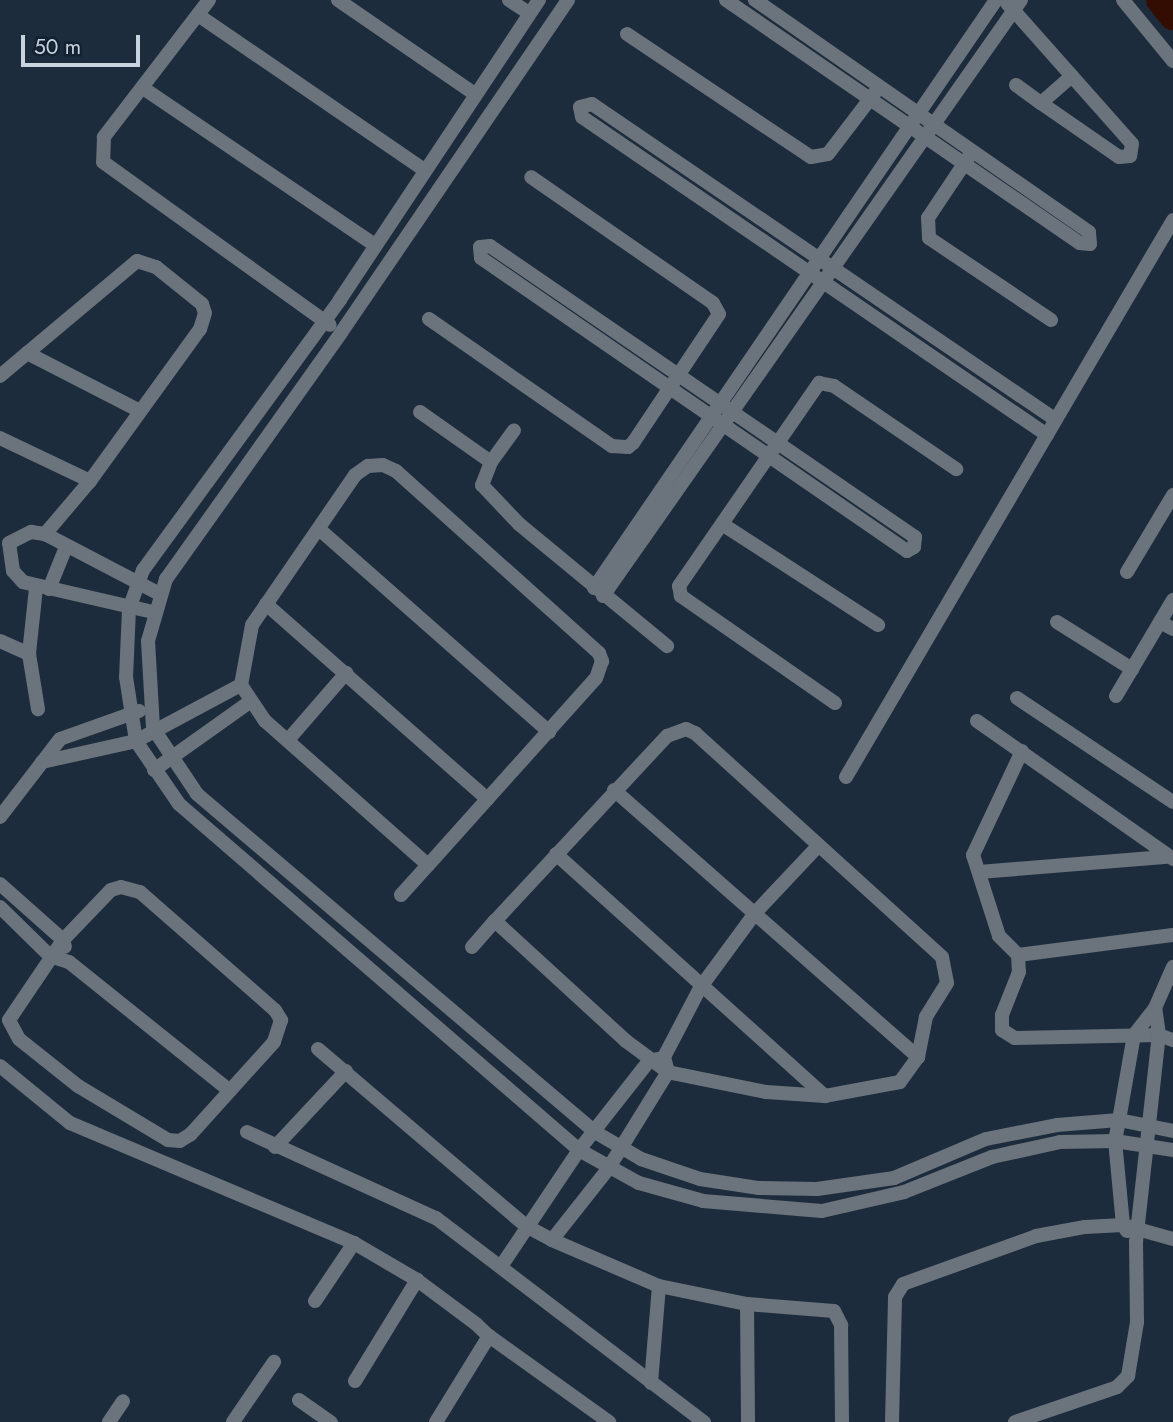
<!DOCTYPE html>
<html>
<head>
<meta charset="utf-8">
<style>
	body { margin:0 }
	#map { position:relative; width:1173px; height:1422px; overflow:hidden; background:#1c2c3d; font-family:Jost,sans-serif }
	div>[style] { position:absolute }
	.river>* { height:28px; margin:-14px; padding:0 14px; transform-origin:14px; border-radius:14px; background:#330d02 }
	.street>* { height:14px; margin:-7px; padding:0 7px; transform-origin:7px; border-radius:7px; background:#6b737c }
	span { translate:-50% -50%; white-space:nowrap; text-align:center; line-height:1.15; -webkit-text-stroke:6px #122232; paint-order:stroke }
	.scale { position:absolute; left:21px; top:35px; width:119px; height:32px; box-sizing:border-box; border:4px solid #c9d3de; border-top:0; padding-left:9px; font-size:21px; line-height:24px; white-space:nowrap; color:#c9d3de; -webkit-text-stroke:5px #122232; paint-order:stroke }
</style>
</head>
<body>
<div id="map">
	<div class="river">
		<div style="left:1160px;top:0;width:21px;rotate:51deg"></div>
	</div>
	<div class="street">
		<div style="left:209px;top:0;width:173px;rotate:127.5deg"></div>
		<div style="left:104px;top:137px;width:25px;rotate:92deg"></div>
		<div style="left:103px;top:162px;width:279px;rotate:35.7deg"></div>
		<div style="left:338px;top:0;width:166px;rotate:34.5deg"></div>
		<div style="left:509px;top:0;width:24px;rotate:33deg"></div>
		<div style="left:539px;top:0;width:360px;rotate:123.6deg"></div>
		<div style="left:340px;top:300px;width:334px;rotate:126.1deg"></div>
		<div style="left:143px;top:570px;width:41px;rotate:109.7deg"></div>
		<div style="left:129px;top:609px;width:68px;rotate:92.5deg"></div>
		<div style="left:126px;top:677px;width:65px;rotate:81.1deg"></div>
		<div style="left:136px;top:741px;width:76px;rotate:55.7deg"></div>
		<div style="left:179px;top:804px;width:529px;rotate:40.86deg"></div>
		<div style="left:579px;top:1150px;width:68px;rotate:28.8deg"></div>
		<div style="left:639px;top:1183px;width:66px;rotate:15.7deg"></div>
		<div style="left:703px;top:1201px;width:119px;rotate:4.8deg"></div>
		<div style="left:822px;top:1211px;width:84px;rotate:-13deg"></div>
		<div style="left:904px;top:1192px;width:95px;rotate:-21.7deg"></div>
		<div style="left:992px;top:1157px;width:70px;rotate:-12.4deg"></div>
		<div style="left:1060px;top:1142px;width:55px;rotate:-1deg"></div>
		<div style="left:1115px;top:1141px;width:59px;rotate:8.8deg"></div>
		<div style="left:568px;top:0;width:403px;rotate:124.3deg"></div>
		<div style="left:341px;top:333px;width:302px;rotate:125.4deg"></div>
		<div style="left:166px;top:579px;width:65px;rotate:106.2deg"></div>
		<div style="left:148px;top:641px;width:87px;rotate:86.7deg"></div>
		<div style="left:153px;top:728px;width:79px;rotate:56.3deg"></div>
		<div style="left:197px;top:794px;width:522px;rotate:40.34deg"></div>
		<div style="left:595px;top:1132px;width:53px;rotate:30.4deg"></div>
		<div style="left:641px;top:1159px;width:62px;rotate:18.7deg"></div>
		<div style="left:700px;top:1179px;width:60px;rotate:8.7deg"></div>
		<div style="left:759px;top:1188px;width:58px;rotate:1deg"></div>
		<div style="left:817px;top:1189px;width:78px;rotate:-8.1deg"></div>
		<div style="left:894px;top:1178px;width:100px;rotate:-23deg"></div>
		<div style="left:986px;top:1139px;width:72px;rotate:-11.2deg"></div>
		<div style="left:1057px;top:1125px;width:62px;rotate:-4.6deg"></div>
		<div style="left:1119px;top:1120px;width:55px;rotate:11.5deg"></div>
		<div style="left:726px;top:0;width:429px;rotate:34.5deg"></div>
		<div style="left:1080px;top:243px;width:10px;rotate:6deg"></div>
		<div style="left:1090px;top:244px;width:12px;rotate:-95deg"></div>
		<div style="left:1089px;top:232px;width:407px;rotate:-145.2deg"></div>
		<div style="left:1123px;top:0;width:79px;rotate:50.7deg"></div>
		<div style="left:1007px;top:3px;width:188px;rotate:48.4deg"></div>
		<div style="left:1132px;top:144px;width:12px;rotate:99deg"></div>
		<div style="left:1130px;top:156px;width:11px;rotate:175deg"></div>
		<div style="left:1119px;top:157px;width:95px;rotate:-145.3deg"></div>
		<div style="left:1041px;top:103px;width:41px;rotate:-41.1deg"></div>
		<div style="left:198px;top:15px;width:273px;rotate:34.4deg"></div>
		<div style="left:627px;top:34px;width:221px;rotate:33.8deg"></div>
		<div style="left:811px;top:157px;width:17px;rotate:-10deg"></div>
		<div style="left:828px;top:154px;width:79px;rotate:-52.7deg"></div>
		<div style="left:1016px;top:85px;width:31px;rotate:36deg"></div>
		<div style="left:143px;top:88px;width:278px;rotate:34.1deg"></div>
		<div style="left:968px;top:158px;width:72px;rotate:123.7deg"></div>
		<div style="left:928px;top:218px;width:20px;rotate:87deg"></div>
		<div style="left:929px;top:238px;width:147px;rotate:33.9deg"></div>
		<div style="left:490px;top:246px;width:515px;rotate:34.4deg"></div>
		<div style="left:915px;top:537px;width:10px;rotate:96deg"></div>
		<div style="left:914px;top:547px;width:8px;rotate:150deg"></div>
		<div style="left:907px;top:551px;width:517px;rotate:-145.48deg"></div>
		<div style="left:481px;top:258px;width:11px;rotate:-95deg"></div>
		<div style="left:480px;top:247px;width:10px;rotate:-6deg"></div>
		<div style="left:429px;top:319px;width:223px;rotate:34.8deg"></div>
		<div style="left:612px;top:446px;width:16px;rotate:4deg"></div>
		<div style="left:628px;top:447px;width:6px;rotate:-39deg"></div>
		<div style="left:633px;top:443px;width:155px;rotate:-56.3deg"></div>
		<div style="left:719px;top:314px;width:13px;rotate:-119deg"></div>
		<div style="left:713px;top:303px;width:221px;rotate:-145.3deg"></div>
		<div style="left:27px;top:353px;width:127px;rotate:27.2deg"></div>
		<div style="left:0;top:376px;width:179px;rotate:-40deg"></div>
		<div style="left:137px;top:261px;width:20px;rotate:18deg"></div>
		<div style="left:156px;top:267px;width:59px;rotate:38.8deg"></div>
		<div style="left:202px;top:304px;width:9px;rotate:72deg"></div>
		<div style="left:205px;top:313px;width:17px;rotate:107deg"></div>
		<div style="left:200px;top:329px;width:188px;rotate:125.9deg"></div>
		<div style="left:90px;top:481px;width:70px;rotate:130.3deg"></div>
		<div style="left:420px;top:412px;width:87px;rotate:35.2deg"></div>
		<div style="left:491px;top:462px;width:25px;rotate:111deg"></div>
		<div style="left:482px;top:485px;width:54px;rotate:46.5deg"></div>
		<div style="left:519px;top:524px;width:192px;rotate:39.5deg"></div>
		<div style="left:1047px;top:435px;width:563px;rotate:-145.63deg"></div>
		<div style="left:582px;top:117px;width:10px;rotate:-101deg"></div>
		<div style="left:580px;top:107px;width:12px;rotate:-14deg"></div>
		<div style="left:592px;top:104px;width:561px;rotate:34.26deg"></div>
		<div style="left:0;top:438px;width:100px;rotate:25.5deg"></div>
		<div style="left:491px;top:462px;width:39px;rotate:-54deg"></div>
		<div style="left:383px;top:465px;width:14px;rotate:25deg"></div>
		<div style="left:396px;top:471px;width:273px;rotate:41.9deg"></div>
		<div style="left:599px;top:653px;width:9px;rotate:69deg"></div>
		<div style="left:602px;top:661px;width:18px;rotate:109deg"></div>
		<div style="left:596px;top:678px;width:251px;rotate:131.9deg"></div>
		<div style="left:428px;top:865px;width:217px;rotate:-138.5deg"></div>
		<div style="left:265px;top:721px;width:43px;rotate:-123.7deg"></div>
		<div style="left:241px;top:685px;width:61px;rotate:-79.6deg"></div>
		<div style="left:252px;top:625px;width:182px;rotate:-55.5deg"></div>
		<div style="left:355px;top:475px;width:16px;rotate:-35deg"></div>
		<div style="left:368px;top:466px;width:15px;rotate:-4deg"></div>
		<div style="left:722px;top:524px;width:186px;rotate:32.9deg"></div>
		<div style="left:319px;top:529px;width:307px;rotate:41.4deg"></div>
		<div style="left:1127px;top:572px;width:90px;rotate:-59.1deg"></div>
		<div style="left:36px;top:588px;width:66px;rotate:96.1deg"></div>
		<div style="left:29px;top:654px;width:56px;rotate:80.7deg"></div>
		<div style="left:594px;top:588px;width:712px;rotate:-55.64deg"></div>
		<div style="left:49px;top:589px;width:45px;rotate:-68deg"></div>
		<div style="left:603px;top:596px;width:728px;rotate:-54.96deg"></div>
		<div style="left:266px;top:604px;width:295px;rotate:41.4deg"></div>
		<div style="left:153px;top:612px;width:133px;rotate:-167deg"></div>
		<div style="left:23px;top:582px;width:15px;rotate:-132deg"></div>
		<div style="left:13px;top:571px;width:28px;rotate:-98deg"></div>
		<div style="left:9px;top:543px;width:25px;rotate:-27deg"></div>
		<div style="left:31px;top:532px;width:14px;rotate:8deg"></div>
		<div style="left:45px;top:534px;width:130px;rotate:27.6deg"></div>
		<div style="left:1057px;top:622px;width:89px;rotate:32.1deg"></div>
		<div style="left:1160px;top:622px;width:15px;rotate:28deg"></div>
		<div style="left:0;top:641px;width:32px;rotate:24deg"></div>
		<div style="left:1116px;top:696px;width:112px;rotate:-59.3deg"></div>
		<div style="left:1017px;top:698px;width:187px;rotate:33.7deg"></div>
		<div style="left:835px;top:703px;width:188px;rotate:-145.2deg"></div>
		<div style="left:681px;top:596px;width:10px;rotate:-101deg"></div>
		<div style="left:679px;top:586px;width:247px;rotate:-55.4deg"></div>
		<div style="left:819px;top:383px;width:15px;rotate:11deg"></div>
		<div style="left:834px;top:386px;width:148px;rotate:34.2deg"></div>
		<div style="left:977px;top:721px;width:240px;rotate:35.1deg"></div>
		<div style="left:686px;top:729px;width:10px;rotate:24deg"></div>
		<div style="left:695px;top:733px;width:333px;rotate:42.2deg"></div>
		<div style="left:942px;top:957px;width:26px;rotate:79deg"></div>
		<div style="left:947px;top:983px;width:40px;rotate:122deg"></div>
		<div style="left:926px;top:1017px;width:41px;rotate:101.3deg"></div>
		<div style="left:918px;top:1057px;width:31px;rotate:126deg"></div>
		<div style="left:900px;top:1082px;width:76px;rotate:169.4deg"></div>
		<div style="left:825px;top:1096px;width:59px;rotate:-176.1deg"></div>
		<div style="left:766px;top:1092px;width:100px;rotate:-168.5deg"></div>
		<div style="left:668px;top:1072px;width:52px;rotate:-143.6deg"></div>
		<div style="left:626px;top:1041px;width:178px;rotate:-137.5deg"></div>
		<div style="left:495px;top:921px;width:253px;rotate:-47.1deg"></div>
		<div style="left:667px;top:736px;width:20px;rotate:-20deg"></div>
		<div style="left:288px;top:740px;width:89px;rotate:-49.1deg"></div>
		<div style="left:1022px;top:751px;width:115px;rotate:115.2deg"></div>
		<div style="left:973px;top:855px;width:85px;rotate:72.2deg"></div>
		<div style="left:999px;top:936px;width:27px;rotate:45deg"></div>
		<div style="left:1018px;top:955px;width:17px;rotate:87deg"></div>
		<div style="left:1019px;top:972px;width:46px;rotate:111.6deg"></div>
		<div style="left:1002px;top:1015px;width:15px;rotate:90deg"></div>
		<div style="left:1002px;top:1030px;width:15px;rotate:32deg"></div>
		<div style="left:1015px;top:1038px;width:144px;rotate:-1.2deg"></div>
		<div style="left:1159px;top:1035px;width:15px;rotate:20deg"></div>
		<div style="left:42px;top:762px;width:96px;rotate:-12.6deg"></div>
		<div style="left:136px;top:741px;width:119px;rotate:-28.1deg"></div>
		<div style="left:154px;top:770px;width:119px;rotate:-35.4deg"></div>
		<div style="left:846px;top:777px;width:646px;rotate:-59.58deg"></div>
		<div style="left:614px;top:790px;width:405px;rotate:41.3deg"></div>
		<div style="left:0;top:817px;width:98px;rotate:-52.4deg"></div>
		<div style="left:60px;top:739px;width:84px;rotate:-19.5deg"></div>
		<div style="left:556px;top:854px;width:362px;rotate:42deg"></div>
		<div style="left:979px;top:872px;width:189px;rotate:-4.6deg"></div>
		<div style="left:0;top:884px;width:84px;rotate:41.6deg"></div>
		<div style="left:63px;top:940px;width:7px;rotate:74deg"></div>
		<div style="left:121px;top:887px;width:20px;rotate:15deg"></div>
		<div style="left:140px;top:892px;width:179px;rotate:41.2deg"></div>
		<div style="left:275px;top:1010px;width:12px;rotate:59deg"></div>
		<div style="left:281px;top:1020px;width:23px;rotate:108deg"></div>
		<div style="left:274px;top:1042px;width:124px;rotate:132.1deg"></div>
		<div style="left:191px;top:1134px;width:13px;rotate:148deg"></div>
		<div style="left:180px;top:1141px;width:12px;rotate:-175deg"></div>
		<div style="left:168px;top:1140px;width:105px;rotate:-149deg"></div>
		<div style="left:78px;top:1086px;width:75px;rotate:-141.5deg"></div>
		<div style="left:19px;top:1039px;width:21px;rotate:-118deg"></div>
		<div style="left:9px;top:1020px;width:97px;rotate:-56deg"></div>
		<div style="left:63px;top:940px;width:69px;rotate:-46.2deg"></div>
		<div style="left:111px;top:890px;width:10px;rotate:-17deg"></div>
		<div style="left:401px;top:895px;width:40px;rotate:-48deg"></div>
		<div style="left:0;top:907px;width:70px;rotate:44.4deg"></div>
		<div style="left:50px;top:956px;width:20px;rotate:18deg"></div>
		<div style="left:69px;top:962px;width:206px;rotate:38.7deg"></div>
		<div style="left:472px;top:947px;width:35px;rotate:-49deg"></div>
		<div style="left:1018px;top:955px;width:156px;rotate:-7.4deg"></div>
		<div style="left:318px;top:1049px;width:273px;rotate:40.4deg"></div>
		<div style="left:526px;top:1226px;width:30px;rotate:28deg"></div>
		<div style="left:552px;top:1240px;width:116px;rotate:23.3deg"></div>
		<div style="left:659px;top:1286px;width:90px;rotate:11.6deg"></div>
		<div style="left:747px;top:1304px;width:87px;rotate:4.6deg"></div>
		<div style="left:834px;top:1311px;width:16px;rotate:63deg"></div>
		<div style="left:841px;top:1325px;width:97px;rotate:89.4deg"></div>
		<div style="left:0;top:1066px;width:90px;rotate:39.2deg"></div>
		<div style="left:70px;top:1123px;width:308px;rotate:22.9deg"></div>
		<div style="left:354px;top:1243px;width:73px;rotate:30.4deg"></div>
		<div style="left:417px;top:1280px;width:74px;rotate:36.7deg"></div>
		<div style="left:476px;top:1324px;width:18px;rotate:43deg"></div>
		<div style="left:489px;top:1336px;width:101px;rotate:121.6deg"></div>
		<div style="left:247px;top:1132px;width:208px;rotate:24.5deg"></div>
		<div style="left:436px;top:1218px;width:337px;rotate:37.3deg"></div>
		<div style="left:275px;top:1147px;width:104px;rotate:-46.9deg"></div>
		<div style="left:1127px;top:1231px;width:7px;rotate:-124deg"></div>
		<div style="left:1123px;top:1225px;width:84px;rotate:-95.4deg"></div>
		<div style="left:1115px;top:1141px;width:21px;rotate:-79deg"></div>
		<div style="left:1119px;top:1120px;width:86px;rotate:-80deg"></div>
		<div style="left:1134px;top:1035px;width:34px;rotate:-52deg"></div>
		<div style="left:1155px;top:1008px;width:45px;rotate:-66.3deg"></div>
		<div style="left:552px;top:1240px;width:90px;rotate:-51.7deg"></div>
		<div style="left:608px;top:1169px;width:114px;rotate:-58.3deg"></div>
		<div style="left:668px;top:1072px;width:16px;rotate:-105deg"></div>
		<div style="left:664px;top:1057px;width:78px;rotate:-62.4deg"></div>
		<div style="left:700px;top:988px;width:93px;rotate:-53.7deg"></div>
		<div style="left:755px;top:913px;width:93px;rotate:-46.7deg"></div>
		<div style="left:502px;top:1265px;width:138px;rotate:-56.2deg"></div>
		<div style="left:579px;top:1150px;width:113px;rotate:-51.8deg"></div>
		<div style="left:649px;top:1061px;width:9px;rotate:-13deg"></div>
		<div style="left:315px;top:1301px;width:70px;rotate:-56.1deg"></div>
		<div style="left:747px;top:1304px;width:118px;rotate:89.5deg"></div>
		<div style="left:489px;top:1336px;width:148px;rotate:35.6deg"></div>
		<div style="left:355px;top:1381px;width:119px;rotate:-58.5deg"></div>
		<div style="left:651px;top:1383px;width:97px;rotate:-85.3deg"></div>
		<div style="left:299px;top:1400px;width:39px;rotate:35deg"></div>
		<div style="left:109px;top:1422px;width:25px;rotate:-56deg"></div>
		<div style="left:233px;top:1422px;width:73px;rotate:-55.7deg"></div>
		<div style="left:892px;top:1422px;width:125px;rotate:-88.6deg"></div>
		<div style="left:895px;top:1297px;width:15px;rotate:-58deg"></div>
		<div style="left:903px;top:1284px;width:141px;rotate:-19.8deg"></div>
		<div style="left:1036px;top:1236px;width:50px;rotate:-10.4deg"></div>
		<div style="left:1085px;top:1227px;width:38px;rotate:-3deg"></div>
		<div style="left:1123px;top:1225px;width:52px;rotate:15.6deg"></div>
		<div style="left:1015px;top:1422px;width:108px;rotate:-18.9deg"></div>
		<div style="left:1117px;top:1387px;width:16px;rotate:-45deg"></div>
		<div style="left:1128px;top:1376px;width:55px;rotate:-80.5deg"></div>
		<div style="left:1137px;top:1322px;width:80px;rotate:-90.7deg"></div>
		<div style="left:1136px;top:1242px;width:208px;rotate:-83.7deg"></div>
		<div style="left:1159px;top:1035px;width:27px;rotate:-98deg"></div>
	</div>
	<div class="scale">50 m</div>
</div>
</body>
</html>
